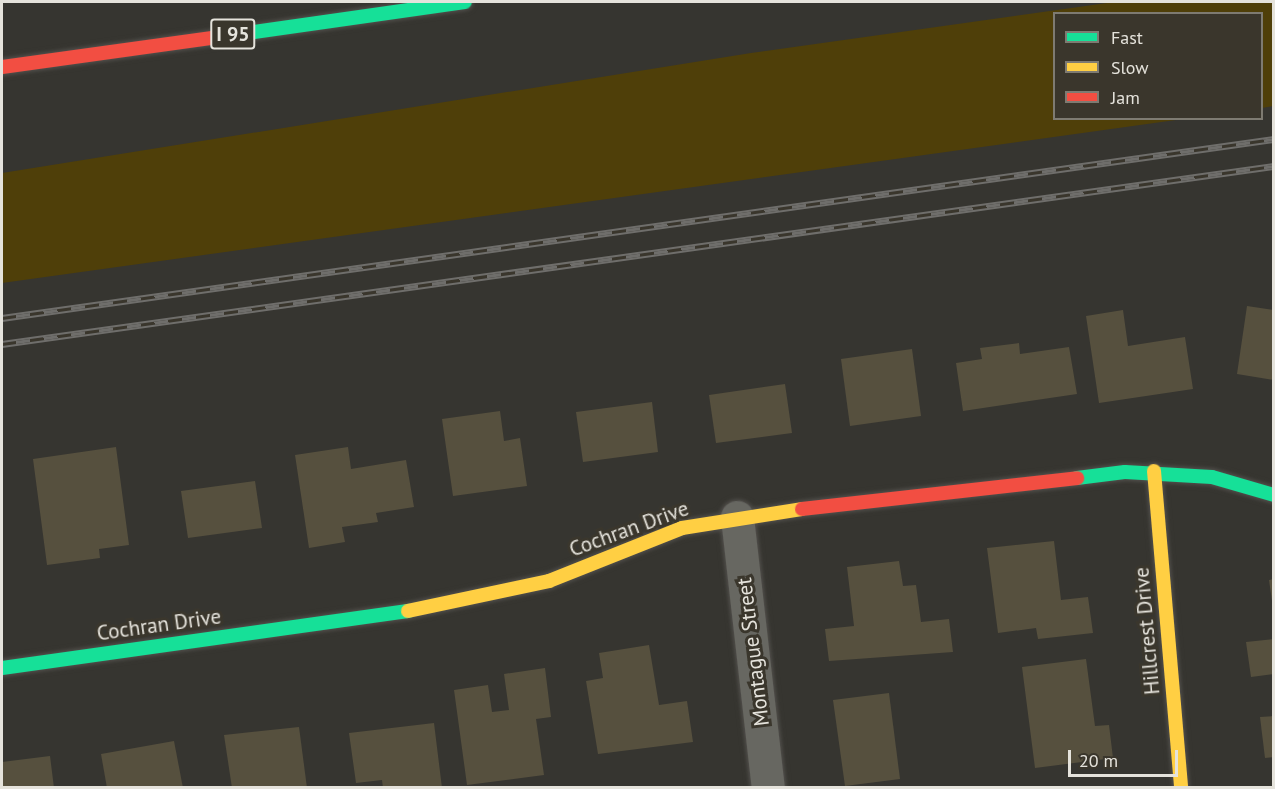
<!DOCTYPE html>
<html>
<head>
<meta charset="utf-8">
<style>
	body { margin:0 }
	#map { position:relative; width:1275px; height:789px; overflow:hidden; background:#363530; font-family:"PT Sans",sans-serif }
	div>[style] { position:absolute }
	.green>* { inset:0; background:#4f3f09 }
	.building>* { inset:0; background:#56503e }
	.roads { filter:drop-shadow(0 0 2px #52504c) drop-shadow(0 0 2px #52504c) }
	.street>* { height:33px; margin:-16.5px; padding:0 16.5px; transform-origin:16.5px; border-radius:16.5px; background:#676761 }
	.fast>* { height:14px; margin:-7px; padding:0 7px; transform-origin:7px; border-radius:7px; background:#16e098 }
	.slow>* { height:14px; margin:-7px; padding:0 7px; transform-origin:7px; border-radius:7px; background:#ffcf43 }
	.jam>* { height:14px; margin:-7px; padding:0 7px; transform-origin:7px; border-radius:7px; background:#f24e42 }
	.rail>* { height:7px; margin-top:-3.5px; transform-origin:0; background:repeating-linear-gradient(90deg,#3a362c 0 14px,#6f6e6b 0 28px); box-sizing:border-box; border-block:2px solid #6f6e6b }
	span { translate:-50% -50%; white-space:nowrap; text-align:center; line-height:1.15; -webkit-text-stroke:6px #3a362c; paint-order:stroke }
	.shield-label span { padding:2px 4px; background:#3a362c; border:2px solid; border-radius:4px; -webkit-text-stroke-width:0 }
	.shield-label { font-size:20px; color:#e5e3dc; font-weight:700 }
	.street-label { font-size:21px; color:#e5e3dc }
	.frame { position:absolute; inset:0; border:3px solid #e5e3dc; pointer-events:none }
	.legend { position:absolute; left:1053px; top:12px; width:210px; height:108px; box-sizing:border-box; background:#3a362c; border:2px solid #7e7b72; margin:0; padding:8px 10px; list-style:none; font-size:18px; color:#e5e3dc }
	.legend li { display:flex; align-items:center; gap:12px; height:30px }
	.legend b { width:30px; border:2px solid #7e7b72 }
	.scale { position:absolute; left:1068px; top:750px; width:110px; height:27px; box-sizing:border-box; border:3px solid #e5e3dc; border-top:0; padding-left:8px; font-size:18px; line-height:21px; white-space:nowrap; color:#e5e3dc; -webkit-text-stroke:4px #3a362c; paint-order:stroke }
</style>
</head>
<body>
<div id="map">
	<div class="green">
		<div style="clip-path:polygon(1114px 2px,1273px 2px,1273px 106px,1262px 108px,1262px 14px,1054px 14px,1054px 118px,1183px 119px,2px 283px,2px 173px,751px 53px)"></div>
	</div>
	<div class="building">
		<div style="clip-path:polygon(1247px 306px,1274px 310px,1274px 380px,1237px 374px)"></div>
		<div style="clip-path:polygon(1123px 310px,1128px 346px,1185px 337px,1193px 389px,1099px 403px,1086px 316px)"></div>
		<div style="clip-path:polygon(1019px 343px,1020px 354px,1069px 347px,1077px 394px,963px 411px,956px 363px,982px 359px,980px 348px)"></div>
		<div style="clip-path:polygon(912px 349px,921px 416px,850px 426px,841px 359px)"></div>
		<div style="clip-path:polygon(785px 384px,792px 433px,716px 443px,709px 395px)"></div>
		<div style="clip-path:polygon(652px 402px,658px 452px,583px 462px,576px 412px)"></div>
		<div style="clip-path:polygon(500px 411px,504px 441px,520px 438px,527px 486px,453px 496px,442px 419px)"></div>
		<div style="clip-path:polygon(116px 447px,129px 545px,99px 549px,100px 558px,47px 565px,33px 459px)"></div>
		<div style="clip-path:polygon(348px 447px,351px 469px,406px 460px,414px 507px,376px 513px,378px 522px,342px 527px,345px 542px,309px 548px,295px 455px)"></div>
		<div style="clip-path:polygon(255px 481px,262px 528px,188px 538px,181px 491px)"></div>
		<div style="clip-path:polygon(1054px 541px,1061px 600px,1088px 597px,1093px 633px,1038px 639px,1036px 628px,998px 633px,987px 548px)"></div>
		<div style="clip-path:polygon(899px 561px,903px 586px,916px 585px,921px 622px,949px 619px,953px 652px,829px 661px,825px 629px,854px 626px,847px 567px)"></div>
		<div style="clip-path:polygon(1274px 579px,1274px 601px,1272px 601px,1269px 580px)"></div>
		<div style="clip-path:polygon(1274px 639px,1274px 674px,1251px 677px,1246px 642px)"></div>
		<div style="clip-path:polygon(649px 645px,659px 705px,687px 701px,693px 742px,598px 754px,586px 681px,603px 678px,599px 653px)"></div>
		<div style="clip-path:polygon(1086px 659px,1095px 726px,1109px 725px,1113px 758px,1035px 768px,1022px 667px)"></div>
		<div style="clip-path:polygon(545px 668px,551px 717px,536px 719px,544px 775px,467px 785px,454px 690px,488px 685px,492px 712px,509px 710px,504px 674px)"></div>
		<div style="clip-path:polygon(889px 693px,900px 779px,845px 786px,833px 700px)"></div>
		<div style="clip-path:polygon(1274px 716px,1274px 757px,1265px 758px,1260px 717px)"></div>
		<div style="clip-path:polygon(434px 723px,442px 788px,383px 788px,382px 780px,356px 783px,349px 733px)"></div>
		<div style="clip-path:polygon(299px 727px,307px 788px,232px 788px,224px 735px)"></div>
		<div style="clip-path:polygon(174px 741px,183px 788px,107px 788px,101px 754px)"></div>
		<div style="clip-path:polygon(50px 756px,54px 788px,2px 788px,2px 762px)"></div>
	</div>
	<div class="roads">
		<div class="street">
			<div style="left:737px;top:517px;width:273px;rotate:83.5deg"></div>
		</div>
		<div class="fast">
			<div style="left:247px;top:33px;width:220px;rotate:-8.1deg"></div>
			<div style="left:1077px;top:478px;width:48px;rotate:-7.1deg"></div>
			<div style="left:1125px;top:472px;width:87px;rotate:3.3deg"></div>
			<div style="left:1212px;top:477px;width:65px;rotate:16.2deg"></div>
			<div style="left:2px;top:668px;width:410px;rotate:-8deg"></div>
		</div>
		<div class="slow">
			<div style="left:1154px;top:471px;width:318px;rotate:85.1deg"></div>
			<div style="left:408px;top:611px;width:144px;rotate:-12deg"></div>
			<div style="left:549px;top:581px;width:143px;rotate:-21.7deg"></div>
			<div style="left:682px;top:528px;width:121px;rotate:-9deg"></div>
		</div>
		<div class="jam">
			<div style="left:2px;top:67px;width:247px;rotate:-7.9deg"></div>
			<div style="left:802px;top:509px;width:277px;rotate:-6.4deg"></div>
		</div>
	</div>
	<div class="rail">
		<div style="left:2px;top:318px;width:1285px;rotate:-8.01deg"></div>
		<div style="left:2px;top:344px;width:1284px;rotate:-7.97deg"></div>
	</div>
	<div class="shield-label">
		<span style="left:233px;top:34px">I 95</span>
	</div>
	<div class="street-label">
		<span style="left:629px;top:529px;rotate:-20deg">Cochran Drive</span>
		<span style="left:159px;top:625px;rotate:-8deg">Cochran Drive</span>
		<span style="left:1147px;top:631px;rotate:-95deg">Hillcrest Drive</span>
		<span style="left:753px;top:652px;rotate:-97deg">Montague Street</span>
	</div>
	<div class="frame"></div>
	<ul class="legend">
	<li><b style="height:8px;background:#16e098"></b>Fast</li>
	<li><b style="height:8px;background:#ffcf43"></b>Slow</li>
	<li><b style="height:8px;background:#f24e42"></b>Jam</li>
	</ul>
	<div class="scale">20 m</div>
</div>
</body>
</html>
